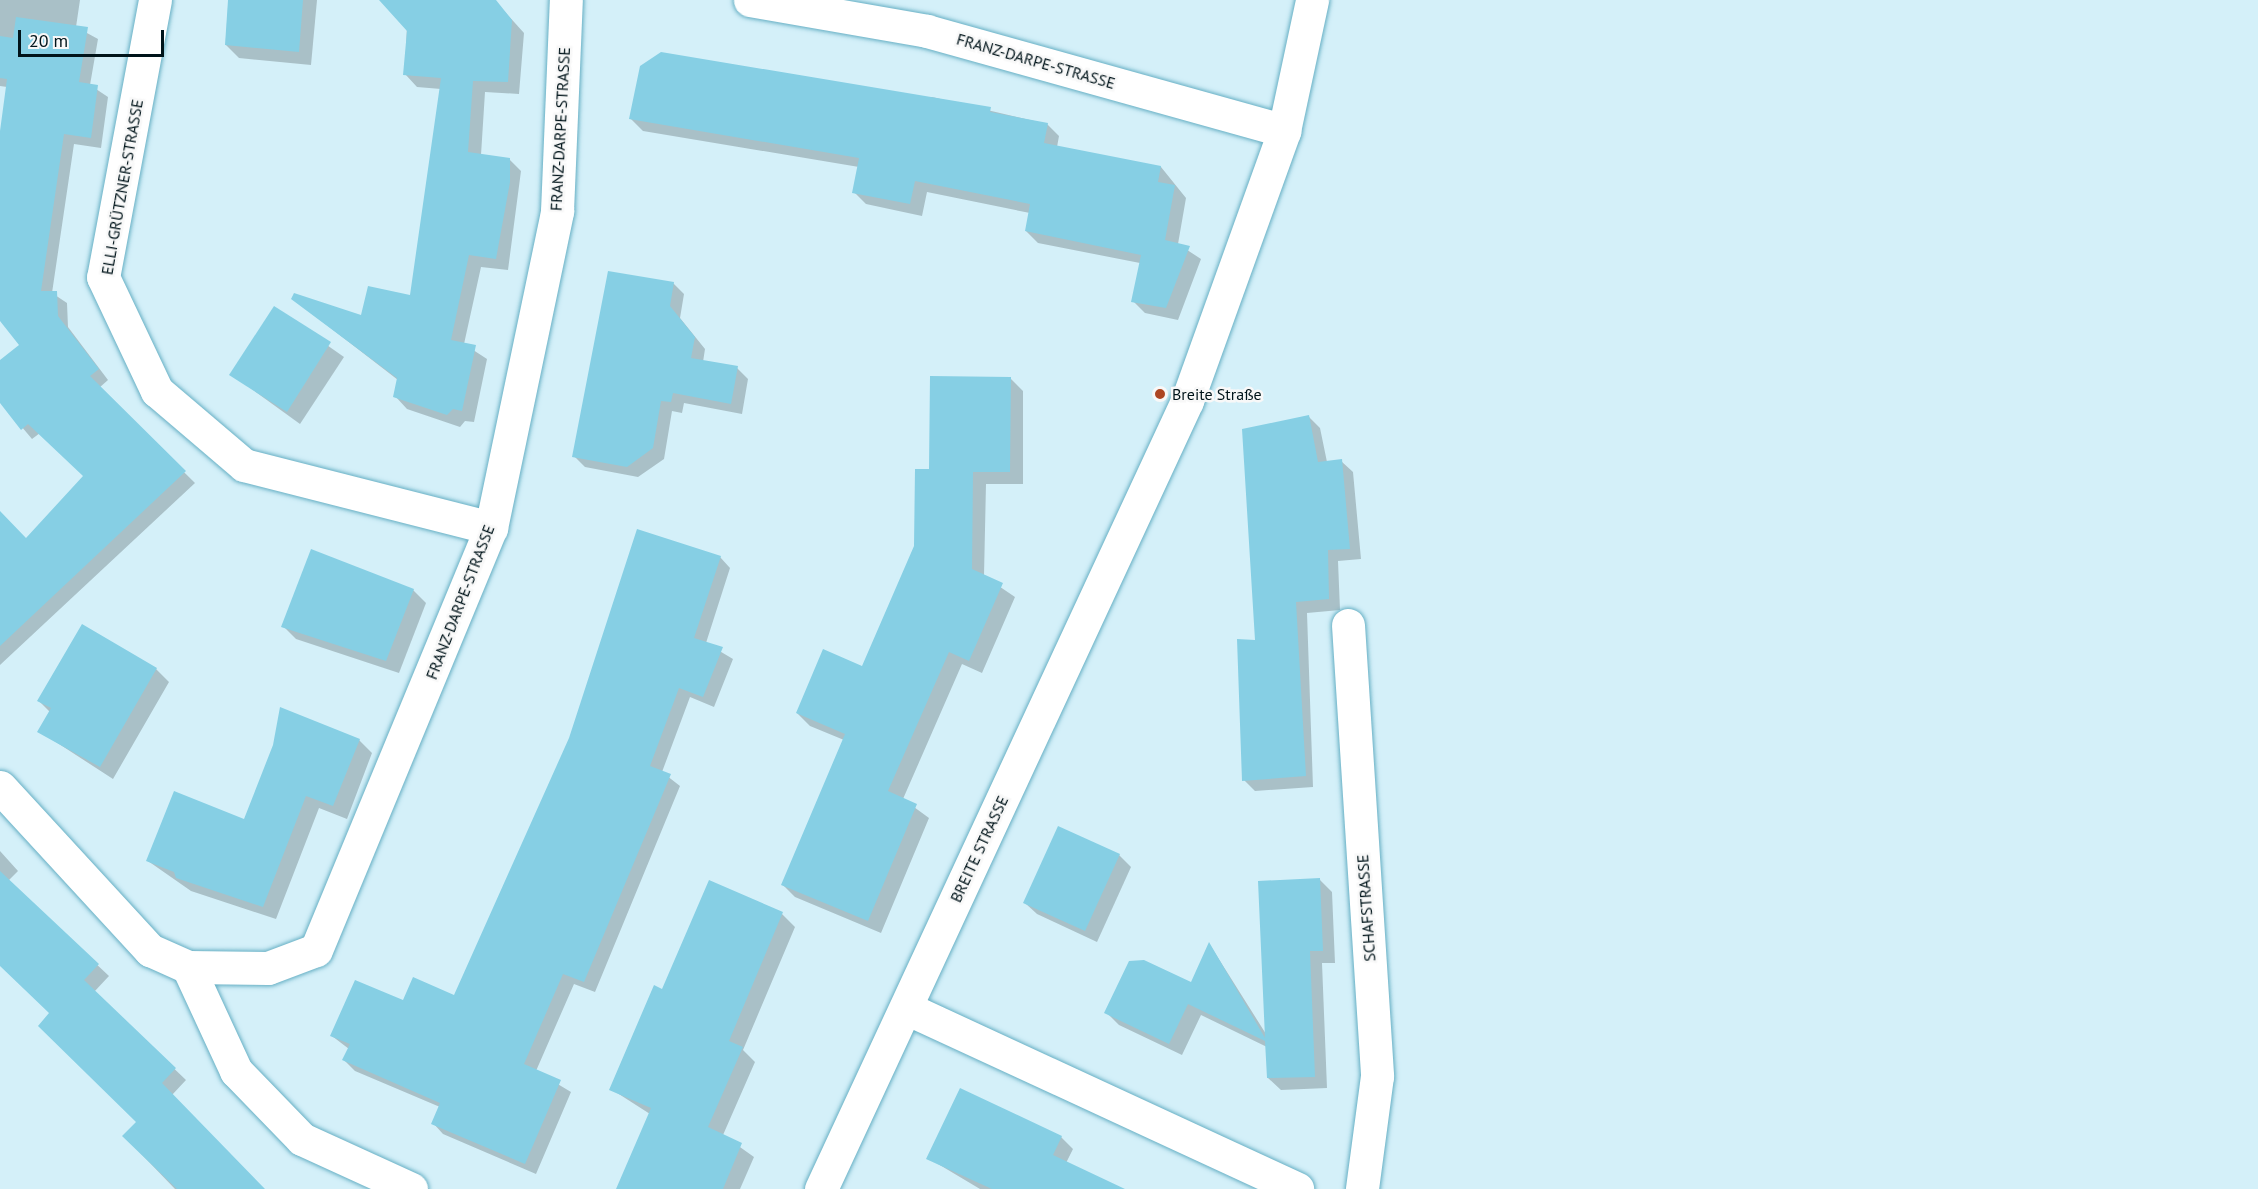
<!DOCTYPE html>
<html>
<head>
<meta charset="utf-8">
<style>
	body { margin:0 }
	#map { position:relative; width:2258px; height:1189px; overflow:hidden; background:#d4f0f9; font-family:"PT Sans",sans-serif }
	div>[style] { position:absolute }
	.shadow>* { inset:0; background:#0003 }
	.building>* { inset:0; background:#86cfe4 }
	.roads { filter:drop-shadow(0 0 2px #66afc4) drop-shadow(0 0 2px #66afc4) }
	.minor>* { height:33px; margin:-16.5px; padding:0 16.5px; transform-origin:16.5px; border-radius:16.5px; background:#fff }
	.dots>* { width:16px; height:16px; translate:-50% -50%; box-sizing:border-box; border:3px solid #f8f8f8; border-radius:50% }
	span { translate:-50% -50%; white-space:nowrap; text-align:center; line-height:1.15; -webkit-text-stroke:5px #f8f8f8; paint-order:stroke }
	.street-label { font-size:16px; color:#00141a }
	.poi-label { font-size:16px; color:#00141a }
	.left { translate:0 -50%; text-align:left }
	.scale { position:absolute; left:18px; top:30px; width:146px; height:27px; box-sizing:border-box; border:3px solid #00141a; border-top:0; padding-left:8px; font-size:18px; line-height:21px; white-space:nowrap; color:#00141a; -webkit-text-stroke:4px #f8f8f8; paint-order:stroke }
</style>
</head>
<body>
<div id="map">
	<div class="shadow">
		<div style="clip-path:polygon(0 0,80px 0,76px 27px,98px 39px,90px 85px,108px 97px,101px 148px,74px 144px,52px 293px,67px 303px,68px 327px,108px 380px,99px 388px,195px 483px,0 665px,0 539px,26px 540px,85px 476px,40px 433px,32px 439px,0 401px,0 362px,21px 346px,0 267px,0 140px,7px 87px,0 86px)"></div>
		<div style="clip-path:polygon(230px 0,317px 0,311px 65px,239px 58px,226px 45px)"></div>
		<div style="clip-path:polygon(408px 0,495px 1px,524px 33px,519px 94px,485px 92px,481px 155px,509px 159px,521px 171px,508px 270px,481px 267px,464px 344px,487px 359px,474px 422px,465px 421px,460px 427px,407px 409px,395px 396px,398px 380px,293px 299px,362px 316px,411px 296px,441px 89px,417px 87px,405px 74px)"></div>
		<div style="clip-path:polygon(932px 97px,1047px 124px,1059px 136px,1057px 147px,1161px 167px,1186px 198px,1178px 244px,1201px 259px,1178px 320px,1145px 313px,1133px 301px,1140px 263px,1038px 243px,1026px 231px,1030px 213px,927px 192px,922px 216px,866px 204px,854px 192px,859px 167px,643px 131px,631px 119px)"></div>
		<div style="clip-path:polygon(673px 283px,684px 294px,680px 318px,705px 349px,703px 362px,737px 368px,748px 379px,742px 414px,684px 403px,682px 413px,672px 411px,664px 459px,638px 477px,585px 467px,574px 456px)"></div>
		<div style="clip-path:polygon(274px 308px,344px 357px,300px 424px,231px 374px)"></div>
		<div style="clip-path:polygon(1010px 378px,1023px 391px,1023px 484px,986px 484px,984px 576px,1015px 597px,982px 673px,962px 664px,903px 799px,929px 818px,881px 933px,795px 897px,783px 885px,844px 740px,810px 726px,797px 713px,863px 668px,915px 546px,930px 471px)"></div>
		<div style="clip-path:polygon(1309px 417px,1320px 428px,1327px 462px,1341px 461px,1353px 472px,1361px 559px,1338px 561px,1340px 610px,1307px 613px,1313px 787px,1255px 791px,1244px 780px,1257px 642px)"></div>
		<div style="clip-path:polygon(720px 557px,730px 568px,706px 643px,733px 659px,714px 707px,690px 697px,662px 772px,680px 786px,595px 992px,574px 984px,536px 1071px,571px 1092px,536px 1174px,443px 1134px,433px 1123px,440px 1107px,355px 1071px,344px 1060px,349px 1049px,332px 1036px,404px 1002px,455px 997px)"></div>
		<div style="clip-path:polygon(413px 590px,426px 603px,399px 673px,296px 639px,283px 626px)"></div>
		<div style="clip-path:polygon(156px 669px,169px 682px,113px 779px,39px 731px,50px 712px,39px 701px)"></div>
		<div style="clip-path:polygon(359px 740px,372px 753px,347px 819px,319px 808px,276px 919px,191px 891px,148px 861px,245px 821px)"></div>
		<div style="clip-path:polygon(0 851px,18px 871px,8px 881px,109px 976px,94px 992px,186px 1080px,172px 1095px,263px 1189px,175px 1189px,124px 1136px,138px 1122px,51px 1013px,0 965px)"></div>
		<div style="clip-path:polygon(1119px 855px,1131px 867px,1097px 942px,1037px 914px,1025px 903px)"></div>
		<div style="clip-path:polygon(1320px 880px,1332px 892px,1335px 963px,1322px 963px,1327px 1088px,1281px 1090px,1268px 1078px,1267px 1047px,1201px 1015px,1182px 1055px,1119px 1025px,1106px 1012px,1191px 984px,1210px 945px,1266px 1034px)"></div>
		<div style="clip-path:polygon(709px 882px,782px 914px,795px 927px,743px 1050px,755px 1062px,723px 1135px,754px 1157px,740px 1189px,617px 1189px,650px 1114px,611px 1089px,663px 991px)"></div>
		<div style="clip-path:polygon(1061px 1137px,1073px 1149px,1066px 1163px,1121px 1189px,980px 1189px,928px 1158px)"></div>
	</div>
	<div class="building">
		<div style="clip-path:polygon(228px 0,303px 0,299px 52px,225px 45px)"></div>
		<div style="clip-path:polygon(379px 0,496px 0,512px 20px,508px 82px,473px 81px,468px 152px,510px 158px,510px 182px,496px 259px,469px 255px,451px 340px,476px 345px,462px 411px,453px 409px,447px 415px,393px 397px,397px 378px,291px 299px,294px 293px,361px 315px,368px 286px,410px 295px,441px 78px,403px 75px,407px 31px)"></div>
		<div style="clip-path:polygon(16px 17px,88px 27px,79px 82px,98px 85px,91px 138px,64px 134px,41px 291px,57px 291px,58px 316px,99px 369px,90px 376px,186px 471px,0 646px,0 511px,26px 538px,83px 476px,28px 424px,21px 430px,0 403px,0 360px,19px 345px,0 321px,0 131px,7px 79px,0 78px,0 36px,13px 38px)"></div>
		<div style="clip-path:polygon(661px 52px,991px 107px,990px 112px,1048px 123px,1044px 143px,1161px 166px,1158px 182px,1175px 185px,1165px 240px,1190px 246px,1166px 308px,1131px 302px,1141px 255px,1025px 231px,1030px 204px,915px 181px,910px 204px,852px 193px,859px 158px,629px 119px,640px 66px)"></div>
		<div style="clip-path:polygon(608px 271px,674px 282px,670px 306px,695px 337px,691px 358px,738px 366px,731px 404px,673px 393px,671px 402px,661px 401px,653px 448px,627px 467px,572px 457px)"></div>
		<div style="clip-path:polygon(274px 306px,331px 342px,287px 412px,229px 375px)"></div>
		<div style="clip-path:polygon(930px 376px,1011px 377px,1010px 472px,973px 472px,972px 569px,1003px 583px,969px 661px,949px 652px,888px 791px,917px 804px,868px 921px,781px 885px,845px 734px,796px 713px,823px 649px,862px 666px,914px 546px,915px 469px,929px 469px)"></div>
		<div style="clip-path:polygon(1309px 415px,1318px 462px,1342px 459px,1350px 549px,1328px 550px,1329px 599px,1296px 602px,1306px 776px,1242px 781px,1237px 639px,1255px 640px,1242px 429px)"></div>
		<div style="clip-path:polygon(637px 529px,721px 556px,694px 638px,723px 647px,703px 697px,679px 688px,650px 766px,671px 774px,584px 982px,563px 974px,524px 1064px,561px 1080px,525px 1164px,431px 1124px,440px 1103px,342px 1060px,350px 1044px,330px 1036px,355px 980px,403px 1000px,413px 977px,454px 995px,569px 738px)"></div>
		<div style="clip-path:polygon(311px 549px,414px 589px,386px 661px,281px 627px)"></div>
		<div style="clip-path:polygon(82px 624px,157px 668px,100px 767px,37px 732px,51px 708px,37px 701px)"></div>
		<div style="clip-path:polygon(280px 707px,360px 739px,333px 806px,306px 796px,263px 907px,176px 878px,174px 872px,146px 861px,174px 791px,244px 819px,273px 745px)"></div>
		<div style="clip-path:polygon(1058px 826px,1120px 854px,1085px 931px,1023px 903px)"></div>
		<div style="clip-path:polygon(0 871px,99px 964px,84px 980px,176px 1068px,162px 1083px,265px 1189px,177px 1189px,122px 1136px,136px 1122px,38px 1026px,49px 1013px,0 966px)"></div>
		<div style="clip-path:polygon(1320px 878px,1323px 951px,1310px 951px,1315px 1077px,1267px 1078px,1265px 1041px,1188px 1004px,1169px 1044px,1104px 1013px,1129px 961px,1144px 960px,1191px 982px,1209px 942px,1265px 1038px,1258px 881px)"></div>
		<div style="clip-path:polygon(709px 880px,783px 912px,729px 1041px,743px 1047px,708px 1127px,742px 1143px,723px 1189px,616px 1189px,651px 1108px,609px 1090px,654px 985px,662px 989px)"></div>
		<div style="clip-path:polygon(960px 1088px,1062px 1136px,1053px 1155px,1125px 1189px,992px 1189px,926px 1159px)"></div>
	</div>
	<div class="roads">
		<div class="minor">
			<div style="left:155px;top:0;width:282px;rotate:100.6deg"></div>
			<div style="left:103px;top:277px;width:126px;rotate:64.7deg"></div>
			<div style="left:157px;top:391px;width:114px;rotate:40.4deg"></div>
			<div style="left:244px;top:465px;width:255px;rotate:14.3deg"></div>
			<div style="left:750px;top:0;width:180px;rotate:9.9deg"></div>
			<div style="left:927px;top:31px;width:371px;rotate:15.6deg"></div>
			<div style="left:1348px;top:625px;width:452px;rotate:86.3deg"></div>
			<div style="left:1377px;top:1076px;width:114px;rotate:97.6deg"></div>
			<div style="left:0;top:787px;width:222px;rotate:47.4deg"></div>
			<div style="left:150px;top:950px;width:42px;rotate:24.1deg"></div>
			<div style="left:188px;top:967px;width:80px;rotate:0.7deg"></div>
			<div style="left:268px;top:968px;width:51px;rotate:-20.6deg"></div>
			<div style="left:316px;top:950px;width:457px;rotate:-67.5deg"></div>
			<div style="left:491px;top:528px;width:324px;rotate:-78.2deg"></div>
			<div style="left:557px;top:211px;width:211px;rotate:-87.6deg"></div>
			<div style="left:188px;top:967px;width:115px;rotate:65.2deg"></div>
			<div style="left:236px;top:1071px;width:95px;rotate:45.9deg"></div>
			<div style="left:302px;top:1139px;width:120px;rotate:24.6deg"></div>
			<div style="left:906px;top:1008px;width:431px;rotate:24.8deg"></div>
			<div style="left:821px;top:1189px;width:869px;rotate:-65.09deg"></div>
			<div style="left:1187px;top:401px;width:287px;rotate:-70.2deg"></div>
			<div style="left:1284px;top:131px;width:134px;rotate:-77.9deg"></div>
		</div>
	</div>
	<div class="dots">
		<div style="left:1160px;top:394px;background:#ad4623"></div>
	</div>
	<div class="street-label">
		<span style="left:1036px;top:61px;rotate:16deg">FRANZ-DARPE-STRASSE</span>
		<span style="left:560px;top:129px;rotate:-87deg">FRANZ-DARPE-STRASSE</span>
		<span style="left:122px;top:187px;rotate:-80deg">ELLI-GRÜTZNER-STRASSE</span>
		<span style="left:460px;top:602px;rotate:-69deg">FRANZ-DARPE-STRASSE</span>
		<span style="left:979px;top:849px;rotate:-65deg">BREITE STRASSE</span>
		<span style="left:1366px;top:908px;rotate:-94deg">SCHAFSTRASSE</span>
	</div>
	<div class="poi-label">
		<span class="left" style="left:1172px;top:394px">Breite Straße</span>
	</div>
	<div class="scale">20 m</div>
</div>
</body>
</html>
